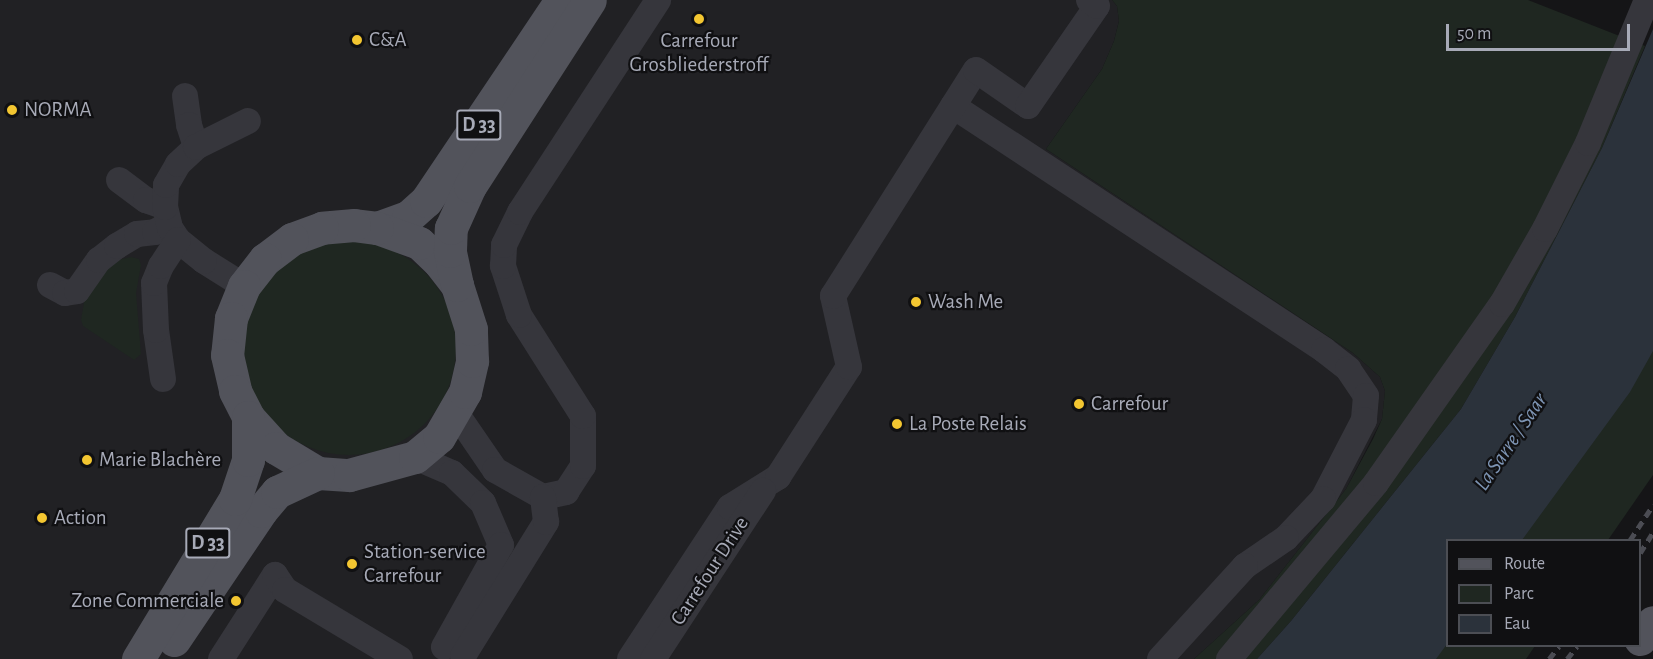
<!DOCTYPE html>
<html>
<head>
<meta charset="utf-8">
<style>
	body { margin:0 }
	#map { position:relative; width:1653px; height:659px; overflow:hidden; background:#151517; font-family:"Alegreya Sans",sans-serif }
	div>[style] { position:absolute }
	.built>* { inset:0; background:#212124 }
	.green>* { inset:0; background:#1f2721 }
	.round { border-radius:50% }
	.water>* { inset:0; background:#2b323b }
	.minor>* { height:26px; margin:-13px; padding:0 13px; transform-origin:13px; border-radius:13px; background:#36363c }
	.major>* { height:33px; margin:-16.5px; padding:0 16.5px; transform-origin:16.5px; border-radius:16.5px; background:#52535b }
	.rail>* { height:4.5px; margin-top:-2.25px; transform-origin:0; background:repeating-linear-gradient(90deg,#4b4c53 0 8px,transparent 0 14px) }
	.dots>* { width:16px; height:16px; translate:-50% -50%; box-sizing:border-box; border:3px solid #101012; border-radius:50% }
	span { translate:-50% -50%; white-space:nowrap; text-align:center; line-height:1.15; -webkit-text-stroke:4.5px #101012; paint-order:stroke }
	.shield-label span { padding:2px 4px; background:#101012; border:2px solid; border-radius:4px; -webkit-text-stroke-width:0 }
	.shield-label { font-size:20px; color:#a7aab7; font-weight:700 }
	.poi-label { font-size:21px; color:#a7aab7 }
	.left { translate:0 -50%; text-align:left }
	.right { translate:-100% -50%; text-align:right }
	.street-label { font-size:21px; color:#a7aab7 }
	.water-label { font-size:22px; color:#7d94b3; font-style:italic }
	.legend { position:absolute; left:1446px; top:539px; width:195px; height:108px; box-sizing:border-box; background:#101012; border:2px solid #4c4e54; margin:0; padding:8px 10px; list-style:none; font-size:18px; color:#a7aab7 }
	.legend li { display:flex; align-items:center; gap:12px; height:30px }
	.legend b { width:30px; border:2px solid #4c4e54 }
	.scale { position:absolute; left:1446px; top:24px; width:184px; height:27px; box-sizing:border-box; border:3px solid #a7aab7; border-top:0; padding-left:8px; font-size:18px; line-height:21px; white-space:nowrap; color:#a7aab7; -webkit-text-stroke:4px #101012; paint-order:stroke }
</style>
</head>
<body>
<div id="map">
	<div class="built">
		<div style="clip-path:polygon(0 0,1112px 0,1117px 6px,1119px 21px,1114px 41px,1102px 69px,1046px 149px,1353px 353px,1380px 377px,1385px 391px,1382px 419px,1346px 489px,1259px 600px,1194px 659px,0 659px)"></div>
	</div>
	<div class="green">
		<div style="clip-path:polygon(1112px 0,1528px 0,1645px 46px,1602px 148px,1515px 317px,1461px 409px,1291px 621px,1257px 659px,1194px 659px,1259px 600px,1346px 489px,1373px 439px,1382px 419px,1385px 391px,1380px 377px,1353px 353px,1046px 149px,1102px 69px,1114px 41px,1119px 21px,1117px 6px)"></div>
		<div class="round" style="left:242px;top:241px;width:214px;height:214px"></div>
		<div style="clip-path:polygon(131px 257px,139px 259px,141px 265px,136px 293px,141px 354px,134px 360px,83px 326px,81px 320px,85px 297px,103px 272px,118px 260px)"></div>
		<div style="clip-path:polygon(1653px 343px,1653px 475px,1608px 540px,1515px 540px)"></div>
		<div style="clip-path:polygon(1447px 628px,1448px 646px,1535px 646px,1526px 659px,1423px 659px)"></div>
	</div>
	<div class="water">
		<div style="clip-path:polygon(1653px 29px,1653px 351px,1630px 392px,1522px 540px,1448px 540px,1447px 644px,1436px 659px,1257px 659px,1291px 621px,1461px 409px,1515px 317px,1602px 148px)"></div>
	</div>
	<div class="minor">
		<div style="left:185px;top:96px;width:29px;rotate:82deg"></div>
		<div style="left:189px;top:125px;width:23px;rotate:72deg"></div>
		<div style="left:953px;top:106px;width:444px;rotate:33.3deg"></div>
		<div style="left:1324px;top:350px;width:31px;rotate:38deg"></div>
		<div style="left:1348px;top:369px;width:32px;rotate:56deg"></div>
		<div style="left:1366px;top:396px;width:24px;rotate:95deg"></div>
		<div style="left:1364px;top:420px;width:89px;rotate:117.4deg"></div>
		<div style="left:1323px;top:499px;width:54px;rotate:133.5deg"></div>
		<div style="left:1286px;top:538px;width:50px;rotate:145.7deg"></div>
		<div style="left:1245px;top:566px;width:126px;rotate:132.4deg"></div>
		<div style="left:119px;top:180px;width:34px;rotate:37deg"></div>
		<div style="left:146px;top:200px;width:20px;rotate:20deg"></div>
		<div style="left:50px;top:285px;width:17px;rotate:28deg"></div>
		<div style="left:65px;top:293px;width:12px;rotate:-9deg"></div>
		<div style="left:77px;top:291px;width:38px;rotate:-55deg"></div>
		<div style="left:99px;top:260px;width:23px;rotate:-38deg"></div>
		<div style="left:117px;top:246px;width:23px;rotate:-31deg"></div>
		<div style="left:137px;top:234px;width:18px;rotate:-6deg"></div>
		<div style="left:155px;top:232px;width:16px;rotate:-30deg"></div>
		<div style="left:244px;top:286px;width:47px;rotate:-148deg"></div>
		<div style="left:204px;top:261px;width:33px;rotate:-141deg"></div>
		<div style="left:178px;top:240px;width:14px;rotate:-124deg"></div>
		<div style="left:170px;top:228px;width:22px;rotate:-103deg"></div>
		<div style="left:165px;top:207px;width:22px;rotate:-87deg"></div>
		<div style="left:166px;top:185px;width:24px;rotate:-60deg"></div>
		<div style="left:178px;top:164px;width:25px;rotate:-43deg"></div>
		<div style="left:196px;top:147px;width:58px;rotate:-26.6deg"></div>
		<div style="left:163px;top:379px;width:49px;rotate:-98.1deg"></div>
		<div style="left:156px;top:330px;width:47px;rotate:-92.4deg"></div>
		<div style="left:154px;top:283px;width:18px;rotate:-68deg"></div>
		<div style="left:161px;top:266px;width:31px;rotate:-57deg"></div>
		<div style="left:456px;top:413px;width:69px;rotate:55.6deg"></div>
		<div style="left:495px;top:470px;width:55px;rotate:29.4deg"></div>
		<div style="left:543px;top:497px;width:24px;rotate:-12deg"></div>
		<div style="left:566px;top:492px;width:31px;rotate:-57deg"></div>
		<div style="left:583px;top:466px;width:50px;rotate:-90deg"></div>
		<div style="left:583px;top:416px;width:120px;rotate:-122.4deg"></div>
		<div style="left:519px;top:315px;width:52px;rotate:-108.1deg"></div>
		<div style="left:503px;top:266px;width:21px;rotate:-87deg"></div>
		<div style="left:504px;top:245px;width:37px;rotate:-64deg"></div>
		<div style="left:520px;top:212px;width:253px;rotate:-56.9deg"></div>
		<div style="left:415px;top:457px;width:40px;rotate:23.4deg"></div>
		<div style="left:452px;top:473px;width:43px;rotate:44.1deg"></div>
		<div style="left:483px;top:503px;width:46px;rotate:66.8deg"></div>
		<div style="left:501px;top:545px;width:117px;rotate:119.2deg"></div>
		<div style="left:463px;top:656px;width:158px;rotate:-58.2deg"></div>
		<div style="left:546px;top:522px;width:25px;rotate:-97deg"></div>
		<div style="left:221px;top:659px;width:100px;rotate:-57.3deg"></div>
		<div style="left:275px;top:575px;width:18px;rotate:56deg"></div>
		<div style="left:285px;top:590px;width:134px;rotate:31deg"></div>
		<div style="left:630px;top:659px;width:182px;rotate:-56.7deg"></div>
		<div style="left:730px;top:507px;width:57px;rotate:-32deg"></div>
		<div style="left:778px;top:477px;width:131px;rotate:-57.2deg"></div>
		<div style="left:849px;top:367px;width:73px;rotate:-102.7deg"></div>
		<div style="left:833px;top:296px;width:267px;rotate:-57.7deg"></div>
		<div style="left:976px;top:70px;width:63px;rotate:34.7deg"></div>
		<div style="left:1028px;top:106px;width:121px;rotate:-55.4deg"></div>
		<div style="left:1097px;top:6px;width:10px;rotate:-143deg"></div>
		<div style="left:653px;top:659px;width:201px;rotate:-56.8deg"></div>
		<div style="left:1229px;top:659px;width:229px;rotate:-50.1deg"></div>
		<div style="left:1376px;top:483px;width:219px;rotate:-54.9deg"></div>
		<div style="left:1502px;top:304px;width:86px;rotate:-60.2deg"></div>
		<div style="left:1545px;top:229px;width:96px;rotate:-63.4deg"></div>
		<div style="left:1588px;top:143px;width:155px;rotate:-67.6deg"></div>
	</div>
	<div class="major">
		<div style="left:377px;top:228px;width:33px;rotate:-20deg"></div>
		<div style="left:408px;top:217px;width:24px;rotate:-42deg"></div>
		<div style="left:426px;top:201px;width:242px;rotate:-56.1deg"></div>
		<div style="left:457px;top:285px;width:28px;rotate:-128deg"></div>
		<div style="left:440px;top:263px;width:29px;rotate:-136deg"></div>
		<div style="left:419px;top:243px;width:45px;rotate:-160.3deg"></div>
		<div style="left:377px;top:228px;width:23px;rotate:-173deg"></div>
		<div style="left:354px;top:225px;width:32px;rotate:175deg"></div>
		<div style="left:322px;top:228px;width:32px;rotate:160deg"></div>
		<div style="left:292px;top:239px;width:34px;rotate:143deg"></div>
		<div style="left:265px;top:259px;width:34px;rotate:128deg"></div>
		<div style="left:244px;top:286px;width:35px;rotate:112deg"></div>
		<div style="left:231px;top:318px;width:37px;rotate:96deg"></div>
		<div style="left:227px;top:355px;width:37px;rotate:77deg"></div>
		<div style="left:235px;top:391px;width:29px;rotate:63deg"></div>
		<div style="left:248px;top:417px;width:42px;rotate:47.9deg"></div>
		<div style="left:276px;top:448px;width:49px;rotate:30.8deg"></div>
		<div style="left:318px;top:473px;width:31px;rotate:4deg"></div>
		<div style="left:349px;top:475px;width:68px;rotate:-15.3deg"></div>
		<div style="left:415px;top:457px;width:31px;rotate:-40deg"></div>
		<div style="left:439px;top:437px;width:52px;rotate:-60deg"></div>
		<div style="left:465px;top:392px;width:32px;rotate:-77deg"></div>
		<div style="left:472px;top:361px;width:32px;rotate:-92deg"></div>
		<div style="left:471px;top:329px;width:46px;rotate:-107.7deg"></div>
		<div style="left:457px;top:285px;width:35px;rotate:-102deg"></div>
		<div style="left:450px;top:251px;width:23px;rotate:-88deg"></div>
		<div style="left:451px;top:228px;width:46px;rotate:-65.7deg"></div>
		<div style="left:470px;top:186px;width:221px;rotate:-57.2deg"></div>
		<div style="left:1640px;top:639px;width:21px;rotate:-53deg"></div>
		<div style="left:174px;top:640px;width:156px;rotate:-56deg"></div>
		<div style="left:261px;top:511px;width:25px;rotate:-50deg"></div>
		<div style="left:277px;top:492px;width:45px;rotate:-24.9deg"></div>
		<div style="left:138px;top:659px;width:187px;rotate:-58.8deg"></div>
		<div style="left:235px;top:499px;width:41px;rotate:-71.6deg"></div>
		<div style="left:248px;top:460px;width:43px;rotate:-90deg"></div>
	</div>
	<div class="rail">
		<div style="left:1630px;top:540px;width:42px;rotate:-56.7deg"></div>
		<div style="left:1640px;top:553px;width:25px;rotate:-58deg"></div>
		<div style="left:1549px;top:659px;width:16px;rotate:-52deg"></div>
		<div style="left:1567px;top:659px;width:16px;rotate:-52deg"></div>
	</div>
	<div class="dots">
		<div style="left:699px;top:19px;background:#f3c631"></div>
		<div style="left:357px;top:40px;background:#f3c631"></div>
		<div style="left:12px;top:110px;background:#f3c631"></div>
		<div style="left:916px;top:302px;background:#f3c631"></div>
		<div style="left:1079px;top:404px;background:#f3c631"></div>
		<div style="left:897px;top:424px;background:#f3c631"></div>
		<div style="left:87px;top:460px;background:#f3c631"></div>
		<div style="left:42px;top:518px;background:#f3c631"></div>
		<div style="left:352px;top:564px;background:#f3c631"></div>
		<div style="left:236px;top:601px;background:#f3c631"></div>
	</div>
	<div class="shield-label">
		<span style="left:479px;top:125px">D 33</span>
		<span style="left:208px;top:543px">D 33</span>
	</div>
	<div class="poi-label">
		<span class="left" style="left:369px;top:40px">C&amp;A</span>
		<span style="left:699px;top:53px">Carrefour<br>Grosbliederstroff</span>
		<span class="left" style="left:24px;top:110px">NORMA</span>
		<span class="left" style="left:928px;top:302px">Wash Me</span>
		<span class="left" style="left:1091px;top:404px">Carrefour</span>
		<span class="left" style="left:909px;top:424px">La Poste Relais</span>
		<span class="left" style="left:99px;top:460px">Marie Blachère</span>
		<span class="left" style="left:54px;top:518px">Action</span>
		<span class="left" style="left:364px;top:564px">Station-service<br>Carrefour</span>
		<span class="right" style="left:224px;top:601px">Zone Commerciale</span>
	</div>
	<div class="street-label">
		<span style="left:710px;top:571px;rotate:-57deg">Carrefour Drive</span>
	</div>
	<div class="water-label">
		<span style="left:1511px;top:442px;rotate:-56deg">La Sarre / Saar</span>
	</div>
	<ul class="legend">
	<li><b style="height:8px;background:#52535b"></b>Route</li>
	<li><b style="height:16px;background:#1f2721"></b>Parc</li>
	<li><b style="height:16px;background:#2b323b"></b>Eau</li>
	</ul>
	<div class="scale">50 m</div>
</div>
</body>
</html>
